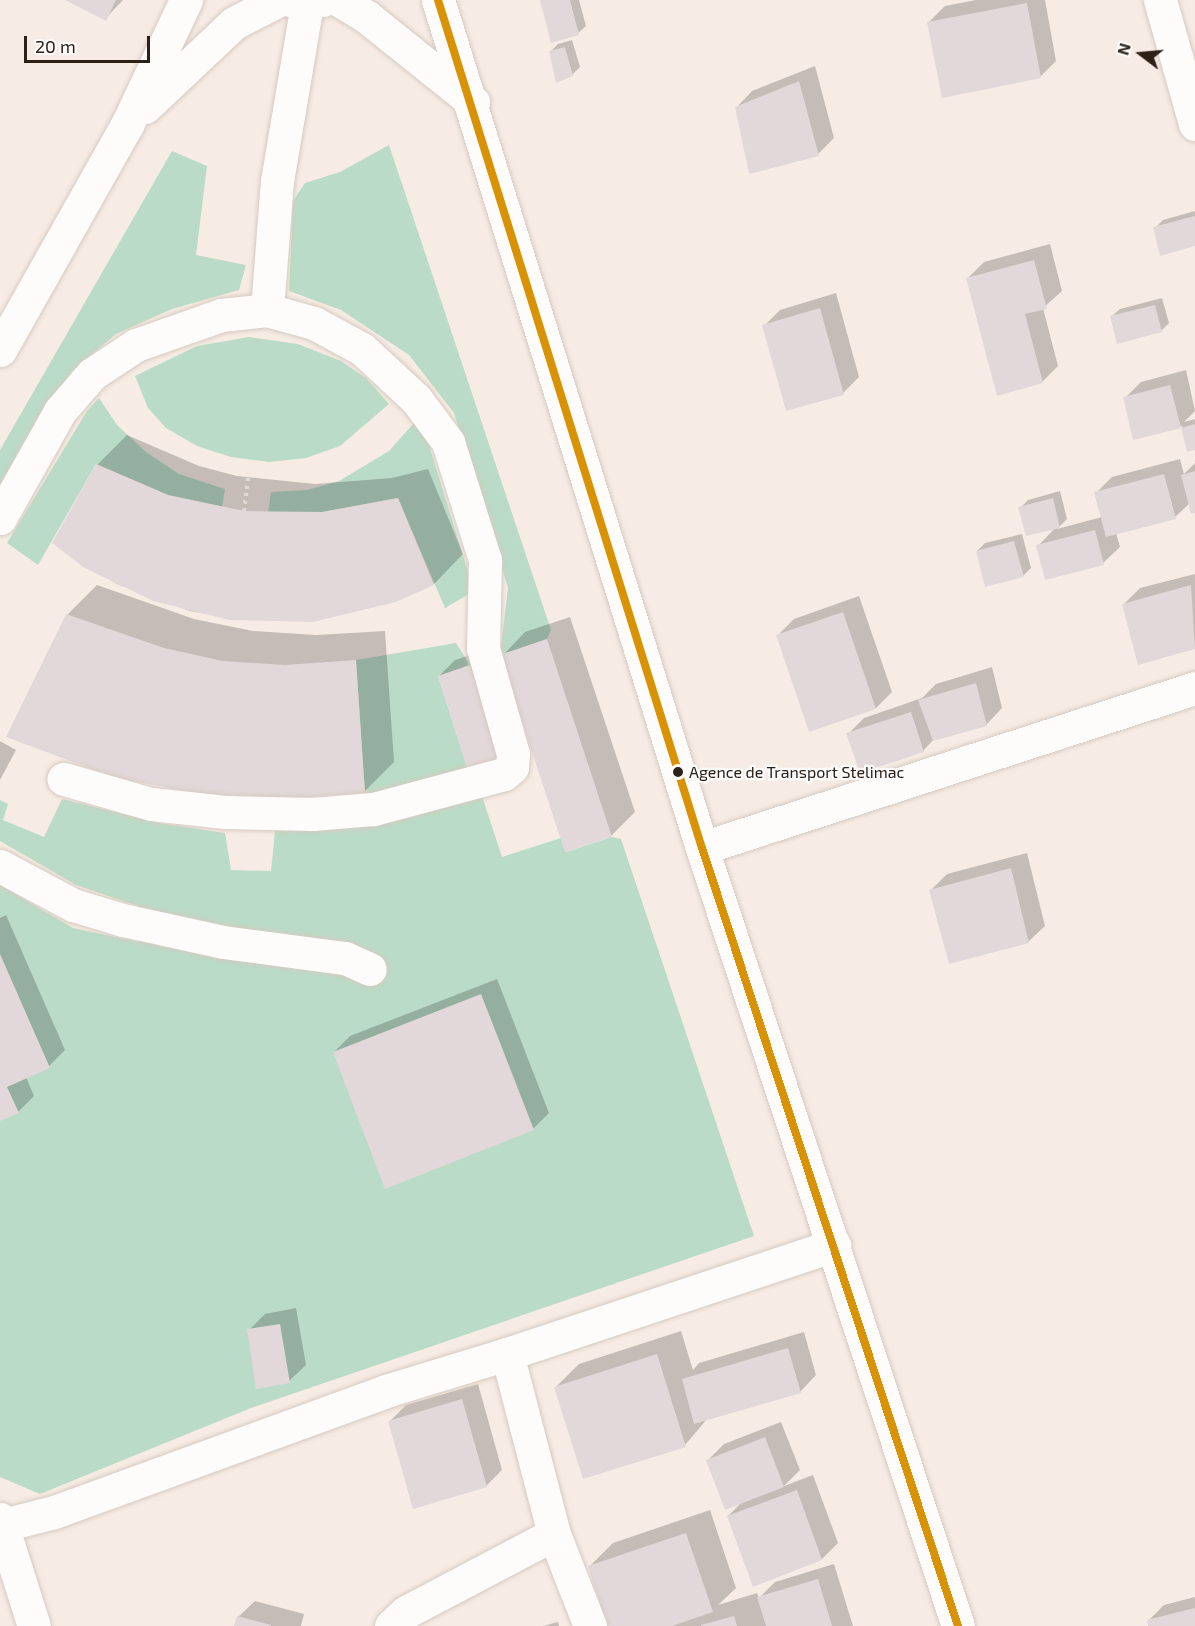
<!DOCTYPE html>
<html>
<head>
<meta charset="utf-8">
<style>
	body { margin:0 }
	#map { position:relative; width:1195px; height:1626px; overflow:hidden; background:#f7ece5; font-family:"Exo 2",sans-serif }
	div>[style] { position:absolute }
	.green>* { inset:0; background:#badbc7 }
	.shadow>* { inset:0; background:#0003 }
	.building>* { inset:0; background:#e2d8d9 }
	.path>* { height:4px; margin-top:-2px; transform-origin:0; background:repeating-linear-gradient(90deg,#dedad7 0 3px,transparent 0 7.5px) }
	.roads { filter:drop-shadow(0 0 2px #d5cac2) drop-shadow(0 0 2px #d5cac2) }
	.minor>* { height:33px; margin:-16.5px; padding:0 16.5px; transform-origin:16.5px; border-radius:16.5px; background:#fefcfb }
	.highway>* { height:33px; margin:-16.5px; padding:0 16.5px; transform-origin:16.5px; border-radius:16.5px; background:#fefcfb }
	.bus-1>* { height:8px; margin:-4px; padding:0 4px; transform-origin:4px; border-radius:4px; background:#d99203 }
	.dots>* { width:16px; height:16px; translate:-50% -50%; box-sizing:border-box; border:3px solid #fcfcfc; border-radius:50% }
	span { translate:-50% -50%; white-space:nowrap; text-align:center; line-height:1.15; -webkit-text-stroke:4.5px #fcfcfc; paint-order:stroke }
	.bus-label { font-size:16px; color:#2c2017 }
	.left { translate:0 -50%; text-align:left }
	.north { position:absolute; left:1111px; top:24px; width:60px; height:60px; -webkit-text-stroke:4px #fcfcfc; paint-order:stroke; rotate:286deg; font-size:16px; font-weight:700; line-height:24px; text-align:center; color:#2c2017 }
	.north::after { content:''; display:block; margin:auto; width:21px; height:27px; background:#2c2017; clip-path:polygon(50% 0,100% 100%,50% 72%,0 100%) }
	.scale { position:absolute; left:24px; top:36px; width:126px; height:27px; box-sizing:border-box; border:3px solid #2c2017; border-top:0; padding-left:8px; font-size:18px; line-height:21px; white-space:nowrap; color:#2c2017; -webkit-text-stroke:4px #fcfcfc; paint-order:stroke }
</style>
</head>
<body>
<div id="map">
	<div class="green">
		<div style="clip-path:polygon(389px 145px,551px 630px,547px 639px,500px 655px,508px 588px,454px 413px,409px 355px,341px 310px,289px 291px,293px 201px,305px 183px,340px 172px)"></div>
		<div style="clip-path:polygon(172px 151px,207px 166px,196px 255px,246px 265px,239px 290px,172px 309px,116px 334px,73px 370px,37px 421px,0 485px,0 450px)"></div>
		<div style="clip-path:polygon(249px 337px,298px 344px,341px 361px,366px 378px,389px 404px,340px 446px,306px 458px,269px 462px,231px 457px,197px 446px,166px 428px,148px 408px,135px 376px,197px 346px)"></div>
		<div style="clip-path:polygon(99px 398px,117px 425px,146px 452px,179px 474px,225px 489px,222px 507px,168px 495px,96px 464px,38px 565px,7px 543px,87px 411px)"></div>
		<div style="clip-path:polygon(414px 423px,424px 429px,474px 591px,445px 608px,398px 498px,322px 512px,268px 513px,271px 492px,307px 490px,339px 481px,389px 451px)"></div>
		<div style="clip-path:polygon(456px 643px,470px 665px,438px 676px,469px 773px,388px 793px,365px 793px,356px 660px)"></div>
		<div style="clip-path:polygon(481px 793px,502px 857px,561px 838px,566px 852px,612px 837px,621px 839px,754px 1236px,251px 1408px,40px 1494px,0 1477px,0 885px,73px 928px,139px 942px,138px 906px,76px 885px,0 841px,0 800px,8px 804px,3px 820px,44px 837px,62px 799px,159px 823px,225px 833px,231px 870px,271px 871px,275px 831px,355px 828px,410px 818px)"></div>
	</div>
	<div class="shadow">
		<div style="clip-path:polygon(69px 0,123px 0,105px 19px)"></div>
		<div style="clip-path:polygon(541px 0,579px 0,586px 26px,578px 33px)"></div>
		<div style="clip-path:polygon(976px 0,1045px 0,1056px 61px,1040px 77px,929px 22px,945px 6px)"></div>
		<div style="clip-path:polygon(572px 40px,580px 67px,572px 75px,551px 51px,558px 44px)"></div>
		<div style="clip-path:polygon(815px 66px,834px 138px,818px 154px,736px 108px,752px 91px)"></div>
		<div style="clip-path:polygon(1195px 211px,1195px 245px,1155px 228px,1163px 220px)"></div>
		<div style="clip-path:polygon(1050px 244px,1062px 291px,1043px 308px,1058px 366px,1042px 382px,967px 279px,984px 262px)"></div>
		<div style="clip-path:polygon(836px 293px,859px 377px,843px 393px,764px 326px,780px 310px)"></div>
		<div style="clip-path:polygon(1162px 298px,1169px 323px,1161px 331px,1112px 316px,1120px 309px)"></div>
		<div style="clip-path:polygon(1186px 370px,1195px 411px,1184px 422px,1195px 419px,1195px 449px,1188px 450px,1182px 426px,1135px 438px,1125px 398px,1141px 382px)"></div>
		<div style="clip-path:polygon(127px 435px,199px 466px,237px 476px,315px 484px,392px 478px,428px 469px,463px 554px,434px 584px,229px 618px,190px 611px,117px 584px,54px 542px,97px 465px)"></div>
		<div style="clip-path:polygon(1180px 459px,1184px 474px,1195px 463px,1195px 512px,1190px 503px,1175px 517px,1116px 533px,1120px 547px,1103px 563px,1038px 546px,1056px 527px,1020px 508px,1028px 500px,1060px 491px,1067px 519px,1057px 529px,1102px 517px,1096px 493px,1112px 477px)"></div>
		<div style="clip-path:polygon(1022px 534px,1031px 568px,1023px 576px,977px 551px,985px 543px)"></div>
		<div style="clip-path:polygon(1195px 574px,1195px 648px,1139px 663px,1124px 604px,1140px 588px)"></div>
		<div style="clip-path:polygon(97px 585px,194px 619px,253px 631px,316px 635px,385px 631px,394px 762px,364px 792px,67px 615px)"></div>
		<div style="clip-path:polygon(859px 596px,892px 692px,876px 708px,810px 730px,778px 635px,794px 619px)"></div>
		<div style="clip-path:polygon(570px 617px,635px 812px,611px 836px,502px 656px,525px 632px)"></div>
		<div style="clip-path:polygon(486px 650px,517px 745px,439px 676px,455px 660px)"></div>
		<div style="clip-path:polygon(992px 667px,1002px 708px,986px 725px,934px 739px,923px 751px,848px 734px,864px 718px,922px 698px,936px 684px)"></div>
		<div style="clip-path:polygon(0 741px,16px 750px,0 780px)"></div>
		<div style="clip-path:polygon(1027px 853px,1045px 926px,1028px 942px,931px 890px,947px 874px)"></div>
		<div style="clip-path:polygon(6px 915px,65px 1050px,49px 1066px,26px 1077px,34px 1096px,18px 1112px,0 1120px,0 918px)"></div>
		<div style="clip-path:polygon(497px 979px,549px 1113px,533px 1129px,334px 1052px,350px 1036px)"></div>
		<div style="clip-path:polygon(296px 1308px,306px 1365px,289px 1381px,249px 1330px,265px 1314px)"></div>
		<div style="clip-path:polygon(681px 1331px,693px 1370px,699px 1363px,804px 1332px,816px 1375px,800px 1392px,708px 1418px,685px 1445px,556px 1387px,579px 1364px)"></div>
		<div style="clip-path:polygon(478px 1384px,502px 1470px,486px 1486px,390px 1421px,406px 1405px)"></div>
		<div style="clip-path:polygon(781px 1422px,800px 1470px,784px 1486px,813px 1475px,838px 1543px,822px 1559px,728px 1516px,743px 1501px,708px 1460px,724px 1444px)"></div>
		<div style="clip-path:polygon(710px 1510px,736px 1588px,718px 1605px,757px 1593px,759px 1598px,775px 1582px,834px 1564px,853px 1626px,609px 1626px,589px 1567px,613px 1543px)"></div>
		<div style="clip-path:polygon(1195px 1597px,1195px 1626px,1150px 1626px,1148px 1621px,1164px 1605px)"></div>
		<div style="clip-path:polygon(255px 1601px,304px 1614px,301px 1626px,236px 1626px,238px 1617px)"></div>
		<div style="clip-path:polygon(558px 1622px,559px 1626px,543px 1626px)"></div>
	</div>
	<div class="building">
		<div style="clip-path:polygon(65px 0,116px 0,106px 21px)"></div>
		<div style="clip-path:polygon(540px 0,570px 0,579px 35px,551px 43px)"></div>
		<div style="clip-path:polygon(1027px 3px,1041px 78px,942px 98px,927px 22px)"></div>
		<div style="clip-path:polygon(565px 47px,573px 76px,556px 83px,549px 51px)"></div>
		<div style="clip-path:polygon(799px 81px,819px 156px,749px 174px,735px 107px)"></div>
		<div style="clip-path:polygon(1195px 216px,1195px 246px,1160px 256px,1153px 227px)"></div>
		<div style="clip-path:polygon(1034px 260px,1047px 309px,1025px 314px,1043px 383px,997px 396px,966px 278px)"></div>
		<div style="clip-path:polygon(1155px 305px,1162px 332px,1117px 344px,1110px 316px)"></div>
		<div style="clip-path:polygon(820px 308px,844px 395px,786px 411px,762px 325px)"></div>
		<div style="clip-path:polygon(1170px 385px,1181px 428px,1195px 424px,1195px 450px,1187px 452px,1181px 428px,1133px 440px,1123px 397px)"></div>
		<div style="clip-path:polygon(96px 464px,168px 495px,244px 511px,322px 512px,398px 498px,434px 585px,396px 602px,313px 622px,229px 620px,153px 601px,83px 567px,52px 543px)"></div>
		<div style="clip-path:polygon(1195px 471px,1195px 513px,1191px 514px,1181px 475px)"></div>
		<div style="clip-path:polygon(1164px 474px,1176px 519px,1106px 537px,1094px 492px)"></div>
		<div style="clip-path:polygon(1053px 498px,1060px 528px,1026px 536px,1018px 507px)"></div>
		<div style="clip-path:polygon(1095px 530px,1104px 565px,1045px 580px,1036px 545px)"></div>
		<div style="clip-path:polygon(1014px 541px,1024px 577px,985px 587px,976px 551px)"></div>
		<div style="clip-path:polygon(1191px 585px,1195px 649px,1138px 665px,1122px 604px)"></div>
		<div style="clip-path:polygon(843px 612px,876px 709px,809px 732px,776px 635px)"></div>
		<div style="clip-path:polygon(66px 614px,164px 648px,223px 661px,285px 665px,356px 660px,365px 793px,281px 799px,197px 793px,116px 778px,6px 737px)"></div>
		<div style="clip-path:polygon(547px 639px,612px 837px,565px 852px,500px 655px)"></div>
		<div style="clip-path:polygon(470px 665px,502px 763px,469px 773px,438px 676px)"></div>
		<div style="clip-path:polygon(976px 683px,987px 726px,933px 741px,918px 700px)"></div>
		<div style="clip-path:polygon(911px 712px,924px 752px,860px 773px,846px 733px)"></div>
		<div style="clip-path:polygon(1011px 868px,1029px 943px,949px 964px,929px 890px)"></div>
		<div style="clip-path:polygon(0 954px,50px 1068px,7px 1087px,19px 1113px,0 1121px)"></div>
		<div style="clip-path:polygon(481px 994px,534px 1130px,385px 1189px,333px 1052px)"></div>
		<div style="clip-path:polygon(280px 1324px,290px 1383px,256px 1389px,247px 1329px)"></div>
		<div style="clip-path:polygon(788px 1348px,801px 1393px,694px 1424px,682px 1379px)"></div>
		<div style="clip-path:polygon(657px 1354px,686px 1447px,583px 1479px,554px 1387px)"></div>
		<div style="clip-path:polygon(462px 1399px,487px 1487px,413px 1509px,388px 1421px)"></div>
		<div style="clip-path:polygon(765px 1437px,784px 1487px,725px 1510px,706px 1460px)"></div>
		<div style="clip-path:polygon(797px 1490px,822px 1560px,753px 1587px,727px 1516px)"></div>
		<div style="clip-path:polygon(686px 1533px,713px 1612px,672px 1626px,607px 1626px,588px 1566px)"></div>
		<div style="clip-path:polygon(818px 1579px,832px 1626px,766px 1626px,757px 1597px)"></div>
		<div style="clip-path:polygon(1195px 1608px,1195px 1626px,1148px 1626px,1147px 1620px)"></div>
		<div style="clip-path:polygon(237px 1616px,271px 1625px,271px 1626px,234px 1626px)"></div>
		<div style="clip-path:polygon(734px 1616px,737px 1626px,701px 1626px,701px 1625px)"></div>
	</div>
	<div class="path">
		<div style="left:244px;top:511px;width:38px;rotate:-83deg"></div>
	</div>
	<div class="roads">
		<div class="minor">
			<div style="left:1160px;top:0;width:129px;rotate:74.2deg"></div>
			<div style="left:145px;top:107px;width:122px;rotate:-43.3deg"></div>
			<div style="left:234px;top:23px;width:51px;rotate:-27.1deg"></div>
			<div style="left:267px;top:310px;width:129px;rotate:-85.6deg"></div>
			<div style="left:277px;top:181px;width:181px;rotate:-80.4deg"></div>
			<div style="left:0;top:350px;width:258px;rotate:-60.6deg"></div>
			<div style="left:127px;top:125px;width:138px;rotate:-64.7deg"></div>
			<div style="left:0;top:518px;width:123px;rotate:-60.7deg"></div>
			<div style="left:60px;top:411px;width:49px;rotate:-49.1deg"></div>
			<div style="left:92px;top:374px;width:53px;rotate:-33.4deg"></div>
			<div style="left:136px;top:345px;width:90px;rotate:-19.4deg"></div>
			<div style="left:221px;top:315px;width:46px;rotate:-6.2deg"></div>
			<div style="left:267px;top:310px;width:49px;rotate:15.5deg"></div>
			<div style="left:314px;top:323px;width:55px;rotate:28.4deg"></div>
			<div style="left:362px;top:349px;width:74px;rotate:42.8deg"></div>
			<div style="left:416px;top:399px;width:54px;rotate:53.3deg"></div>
			<div style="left:448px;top:442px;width:124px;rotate:72.6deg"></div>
			<div style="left:485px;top:560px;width:88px;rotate:91.3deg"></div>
			<div style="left:483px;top:648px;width:110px;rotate:74.2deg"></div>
			<div style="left:513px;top:754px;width:13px;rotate:94deg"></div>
			<div style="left:512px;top:767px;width:11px;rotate:139deg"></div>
			<div style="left:504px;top:774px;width:136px;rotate:165deg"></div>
			<div style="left:373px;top:809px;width:61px;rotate:175.3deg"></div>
			<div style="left:312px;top:814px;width:87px;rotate:-178.7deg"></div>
			<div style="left:225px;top:812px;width:74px;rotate:-173.8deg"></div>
			<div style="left:151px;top:804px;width:91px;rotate:-164deg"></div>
			<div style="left:702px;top:848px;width:518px;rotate:-17.98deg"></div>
			<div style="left:0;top:866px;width:83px;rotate:28.1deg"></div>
			<div style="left:73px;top:905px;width:52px;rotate:16.7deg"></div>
			<div style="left:123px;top:920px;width:102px;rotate:12.4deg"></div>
			<div style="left:223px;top:942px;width:123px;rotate:7.5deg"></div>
			<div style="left:345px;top:958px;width:27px;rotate:24deg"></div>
			<div style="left:0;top:1519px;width:112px;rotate:72.4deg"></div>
			<div style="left:3px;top:1525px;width:53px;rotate:-14.3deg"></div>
			<div style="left:54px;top:1512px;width:353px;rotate:-20deg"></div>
			<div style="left:386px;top:1391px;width:127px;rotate:-17deg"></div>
			<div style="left:391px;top:1626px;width:21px;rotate:-43deg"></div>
			<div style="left:406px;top:1612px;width:167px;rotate:-27.8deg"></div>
			<div style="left:590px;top:1626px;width:99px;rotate:-111.4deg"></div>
			<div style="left:554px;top:1534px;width:186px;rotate:-104.6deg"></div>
			<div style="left:507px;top:1354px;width:345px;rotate:-18.4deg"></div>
		</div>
		<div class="highway">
			<div style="left:290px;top:0;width:33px"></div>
			<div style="left:339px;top:0;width:33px;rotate:31deg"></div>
			<div style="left:367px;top:17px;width:136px;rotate:38.7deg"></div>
			<div style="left:438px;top:0;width:888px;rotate:72.71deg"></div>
			<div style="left:702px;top:848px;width:819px;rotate:71.79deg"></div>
		</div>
	</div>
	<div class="bus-1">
		<div style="left:438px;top:0;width:888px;rotate:72.71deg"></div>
		<div style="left:702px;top:848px;width:819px;rotate:71.79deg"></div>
	</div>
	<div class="dots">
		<div style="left:678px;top:772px;background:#2c2017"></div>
	</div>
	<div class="bus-label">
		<span class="left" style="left:689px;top:772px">Agence de Transport Stelimac</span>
	</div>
	<div class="north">N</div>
	<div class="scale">20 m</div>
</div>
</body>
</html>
